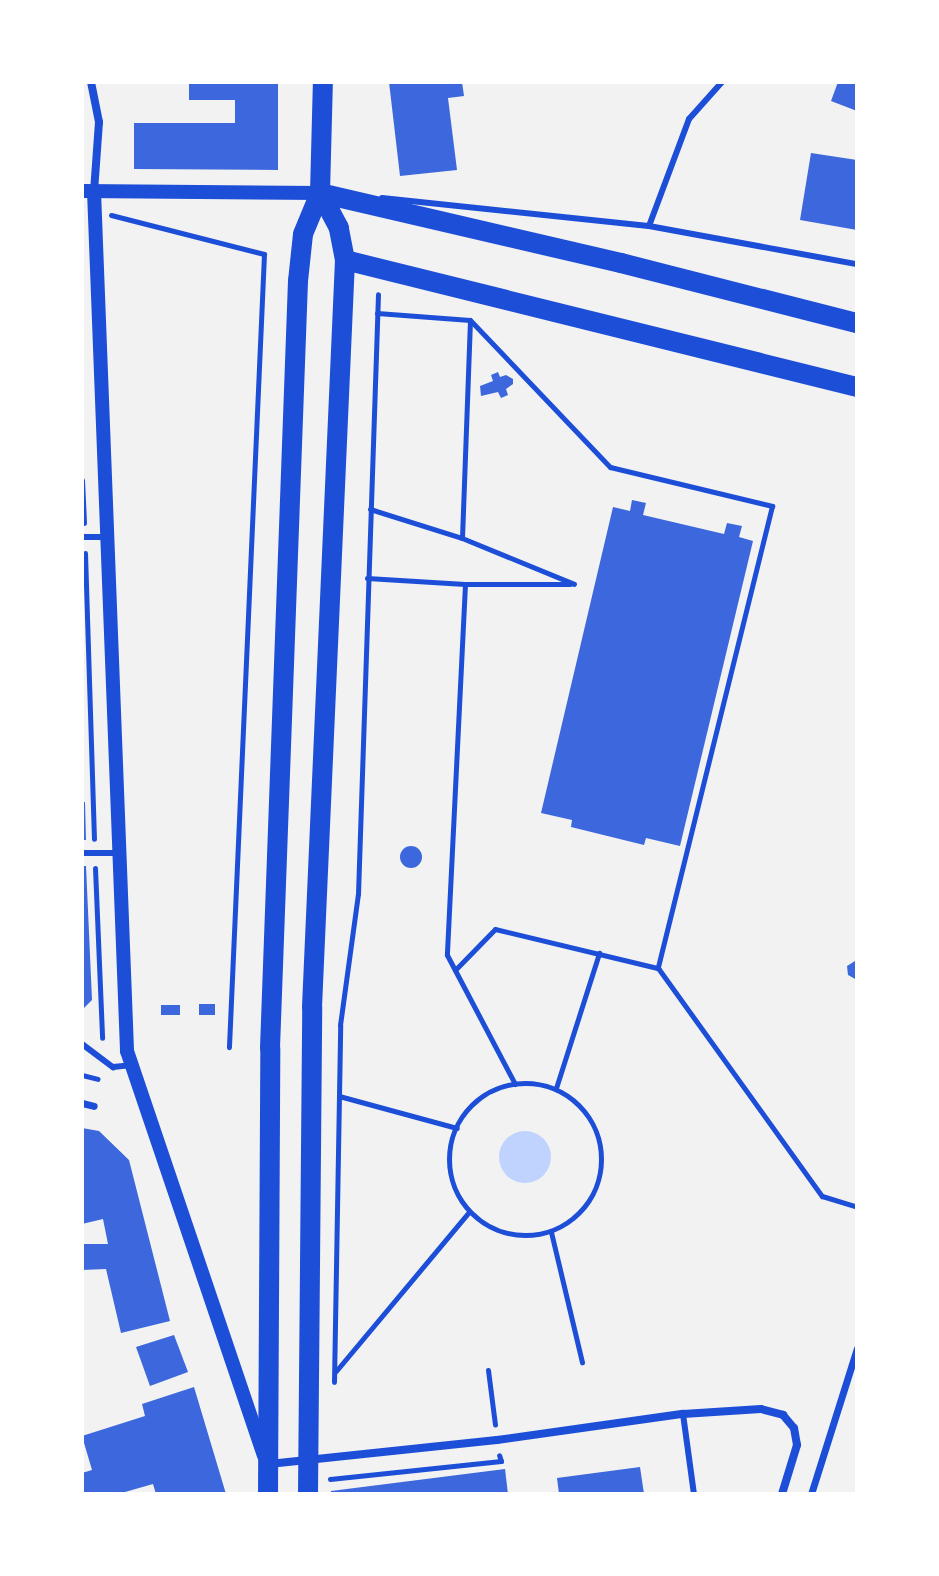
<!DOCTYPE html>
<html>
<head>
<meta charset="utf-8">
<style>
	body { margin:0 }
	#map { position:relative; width:939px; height:1576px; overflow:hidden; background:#f2f2f2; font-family:"Exo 2",sans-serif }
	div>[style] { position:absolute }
	.water>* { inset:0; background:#bfd3fe }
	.round { border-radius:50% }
	.building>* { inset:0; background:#3d67dc }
	.path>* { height:5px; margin:-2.5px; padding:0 2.5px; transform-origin:2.5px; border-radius:2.5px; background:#1d4ed8 }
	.path>.ring { margin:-2.5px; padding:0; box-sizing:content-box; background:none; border:5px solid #1d4ed8; border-radius:50% }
	.service>* { height:6px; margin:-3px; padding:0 3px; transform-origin:3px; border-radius:3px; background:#1d4ed8 }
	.pedestrian>* { height:7px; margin:-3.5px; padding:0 3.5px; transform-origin:3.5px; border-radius:3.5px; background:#1d4ed8 }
	.minor>* { height:8px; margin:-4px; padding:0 4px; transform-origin:4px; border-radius:4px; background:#1d4ed8 }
	.tertiary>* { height:14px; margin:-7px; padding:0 7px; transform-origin:7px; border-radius:7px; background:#1d4ed8 }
	.primary>* { height:20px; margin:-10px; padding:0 10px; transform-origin:10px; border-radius:10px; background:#1d4ed8 }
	span { translate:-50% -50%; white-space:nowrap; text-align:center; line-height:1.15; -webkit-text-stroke:8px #fff; paint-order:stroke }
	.frame { position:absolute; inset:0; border:84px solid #fff; pointer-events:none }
</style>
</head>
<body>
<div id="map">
	<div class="water">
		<div class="round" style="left:499px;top:1131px;width:52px;height:52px"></div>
	</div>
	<div class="building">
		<div style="clip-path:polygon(189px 82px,278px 82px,278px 170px,134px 169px,134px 123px,235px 123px,235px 100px,189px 100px)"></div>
		<div style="clip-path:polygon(389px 82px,462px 82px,464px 96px,448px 98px,457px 170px,400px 176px)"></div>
		<div style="clip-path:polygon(838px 82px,857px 82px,857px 111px,831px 101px)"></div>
		<div style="clip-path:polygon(811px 153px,857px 160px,857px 230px,800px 220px)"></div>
		<div style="clip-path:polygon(498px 372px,500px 377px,506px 375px,513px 379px,513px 384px,506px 389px,508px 395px,501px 398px,498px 392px,481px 396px,480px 386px,493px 381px,491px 375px)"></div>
		<div style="clip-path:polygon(632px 500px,646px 503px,643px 515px,724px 534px,727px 523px,742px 526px,739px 537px,753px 541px,680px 846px,646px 838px,644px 845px,571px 827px,572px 820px,541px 813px,613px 507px,630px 511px)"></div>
		<div style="clip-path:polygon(82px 802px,85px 802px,86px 840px,82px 840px)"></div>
		<div class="round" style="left:400px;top:846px;width:22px;height:22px"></div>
		<div style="clip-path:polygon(82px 866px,86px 866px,92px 1000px,82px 1010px)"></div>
		<div style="clip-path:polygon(855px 961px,857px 962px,857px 980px,848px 975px,847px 966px)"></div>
		<div style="clip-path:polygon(199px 1004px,215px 1004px,215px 1015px,199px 1015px)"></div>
		<div style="clip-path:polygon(161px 1005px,180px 1005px,180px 1015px,161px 1015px)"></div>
		<div style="clip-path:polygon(82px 1128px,99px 1131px,129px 1160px,170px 1321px,121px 1333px,106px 1269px,82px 1270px,82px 1244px,108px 1244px,103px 1219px,82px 1224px)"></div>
		<div style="clip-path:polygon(174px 1335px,188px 1372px,150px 1386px,136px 1347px)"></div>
		<div style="clip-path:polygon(194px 1387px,226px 1494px,156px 1494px,153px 1484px,118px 1494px,82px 1494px,82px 1473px,92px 1470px,82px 1436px,145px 1416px,142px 1404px)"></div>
		<div style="clip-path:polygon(640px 1467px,644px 1494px,559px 1494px,557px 1478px)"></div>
		<div style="clip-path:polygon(505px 1469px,508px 1494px,331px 1494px,331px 1491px)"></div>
	</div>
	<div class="path">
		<div style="left:111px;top:215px;width:158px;rotate:14.3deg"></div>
		<div style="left:264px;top:254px;width:794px;rotate:92.53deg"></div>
		<div style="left:377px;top:313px;width:93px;rotate:4.3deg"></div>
		<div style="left:82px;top:480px;width:43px;rotate:87.3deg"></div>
		<div style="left:370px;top:509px;width:96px;rotate:17.5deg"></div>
		<div style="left:462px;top:538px;width:121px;rotate:22.3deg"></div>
		<div style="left:462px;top:538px;width:218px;rotate:-87.9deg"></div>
		<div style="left:470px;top:320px;width:203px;rotate:46.4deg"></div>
		<div style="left:610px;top:467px;width:167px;rotate:13.5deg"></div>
		<div style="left:772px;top:506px;width:476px;rotate:103.9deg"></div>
		<div style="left:85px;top:553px;width:286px;rotate:88.2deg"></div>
		<div style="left:367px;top:578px;width:98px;rotate:3.5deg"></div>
		<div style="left:465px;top:584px;width:105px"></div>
		<div style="left:465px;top:584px;width:371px;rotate:92.8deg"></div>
		<div style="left:447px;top:955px;width:146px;rotate:62.2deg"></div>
		<div style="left:95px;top:868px;width:170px;rotate:87.6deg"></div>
		<div style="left:455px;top:970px;width:57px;rotate:-45.7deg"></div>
		<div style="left:495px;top:929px;width:168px;rotate:13.5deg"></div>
		<div style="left:658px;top:968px;width:281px;rotate:54.3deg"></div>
		<div style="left:822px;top:1196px;width:37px;rotate:17deg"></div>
		<div style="left:82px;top:1075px;width:16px;rotate:14deg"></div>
		<div class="ring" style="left:449px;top:1083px;width:147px;height:147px"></div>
		<div style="left:556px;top:1088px;width:142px;rotate:-72.3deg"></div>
		<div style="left:339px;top:1096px;width:122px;rotate:15.2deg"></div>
		<div style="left:551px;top:1232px;width:134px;rotate:76.6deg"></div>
		<div style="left:488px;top:1370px;width:55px;rotate:82.7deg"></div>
		<div style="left:336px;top:1371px;width:206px;rotate:-50.1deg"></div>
		<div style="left:334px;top:1382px;width:357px;rotate:-89deg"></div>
		<div style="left:340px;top:1025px;width:132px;rotate:-82.2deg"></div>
		<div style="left:358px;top:894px;width:600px;rotate:-88.09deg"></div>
		<div style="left:330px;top:1479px;width:172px;rotate:-6deg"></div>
		<div style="left:501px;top:1461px;width:6px;rotate:-108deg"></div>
	</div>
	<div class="service">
		<div style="left:382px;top:198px;width:268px;rotate:6deg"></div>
		<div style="left:649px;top:226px;width:211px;rotate:10.4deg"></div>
		<div style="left:649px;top:226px;width:114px;rotate:-69.5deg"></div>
		<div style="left:689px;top:119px;width:50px;rotate:-48.3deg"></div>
		<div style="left:82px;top:537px;width:24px"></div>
		<div style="left:82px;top:853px;width:36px"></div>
		<div style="left:82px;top:1044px;width:39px;rotate:37deg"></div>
		<div style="left:113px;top:1067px;width:18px;rotate:-6deg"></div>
		<div style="left:683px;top:1414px;width:81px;rotate:82.2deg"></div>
	</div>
	<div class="pedestrian">
		<div style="left:82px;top:1103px;width:12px;rotate:14deg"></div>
		<div style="left:811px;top:1494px;width:153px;rotate:-72.5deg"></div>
	</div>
	<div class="minor">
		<div style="left:91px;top:82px;width:41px;rotate:78.7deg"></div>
		<div style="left:99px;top:122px;width:69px;rotate:94.1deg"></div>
		<div style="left:269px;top:1464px;width:229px;rotate:-6deg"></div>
		<div style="left:497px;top:1440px;width:188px;rotate:-8deg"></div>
		<div style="left:683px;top:1414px;width:78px;rotate:-3.7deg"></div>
		<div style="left:761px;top:1409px;width:23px;rotate:15deg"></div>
		<div style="left:783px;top:1415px;width:17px;rotate:50deg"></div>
		<div style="left:794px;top:1428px;width:17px;rotate:80deg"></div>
		<div style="left:797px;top:1445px;width:51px;rotate:107deg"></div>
	</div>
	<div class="tertiary">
		<div style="left:82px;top:191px;width:238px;rotate:0.5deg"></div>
		<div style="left:94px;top:191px;width:861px;rotate:87.8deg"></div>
		<div style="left:127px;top:1051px;width:427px;rotate:71.3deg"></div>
	</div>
	<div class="primary">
		<div style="left:320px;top:193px;width:309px;rotate:13.1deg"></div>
		<div style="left:621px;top:263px;width:244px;rotate:14.3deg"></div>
		<div style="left:345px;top:260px;width:528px;rotate:13.93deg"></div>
		<div style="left:268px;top:1494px;width:446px;rotate:-89.7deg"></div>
		<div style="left:270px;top:1048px;width:768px;rotate:-87.91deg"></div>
		<div style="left:298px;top:281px;width:47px;rotate:-83.9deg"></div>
		<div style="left:303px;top:234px;width:44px;rotate:-67.5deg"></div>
		<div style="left:320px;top:193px;width:111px;rotate:-88.5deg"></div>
		<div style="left:308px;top:1494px;width:487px;rotate:-89.5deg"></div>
		<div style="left:312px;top:1007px;width:748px;rotate:-87.47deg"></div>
		<div style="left:345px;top:260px;width:33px;rotate:-101deg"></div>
		<div style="left:339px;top:228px;width:40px;rotate:-118deg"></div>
	</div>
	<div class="frame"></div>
</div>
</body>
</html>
